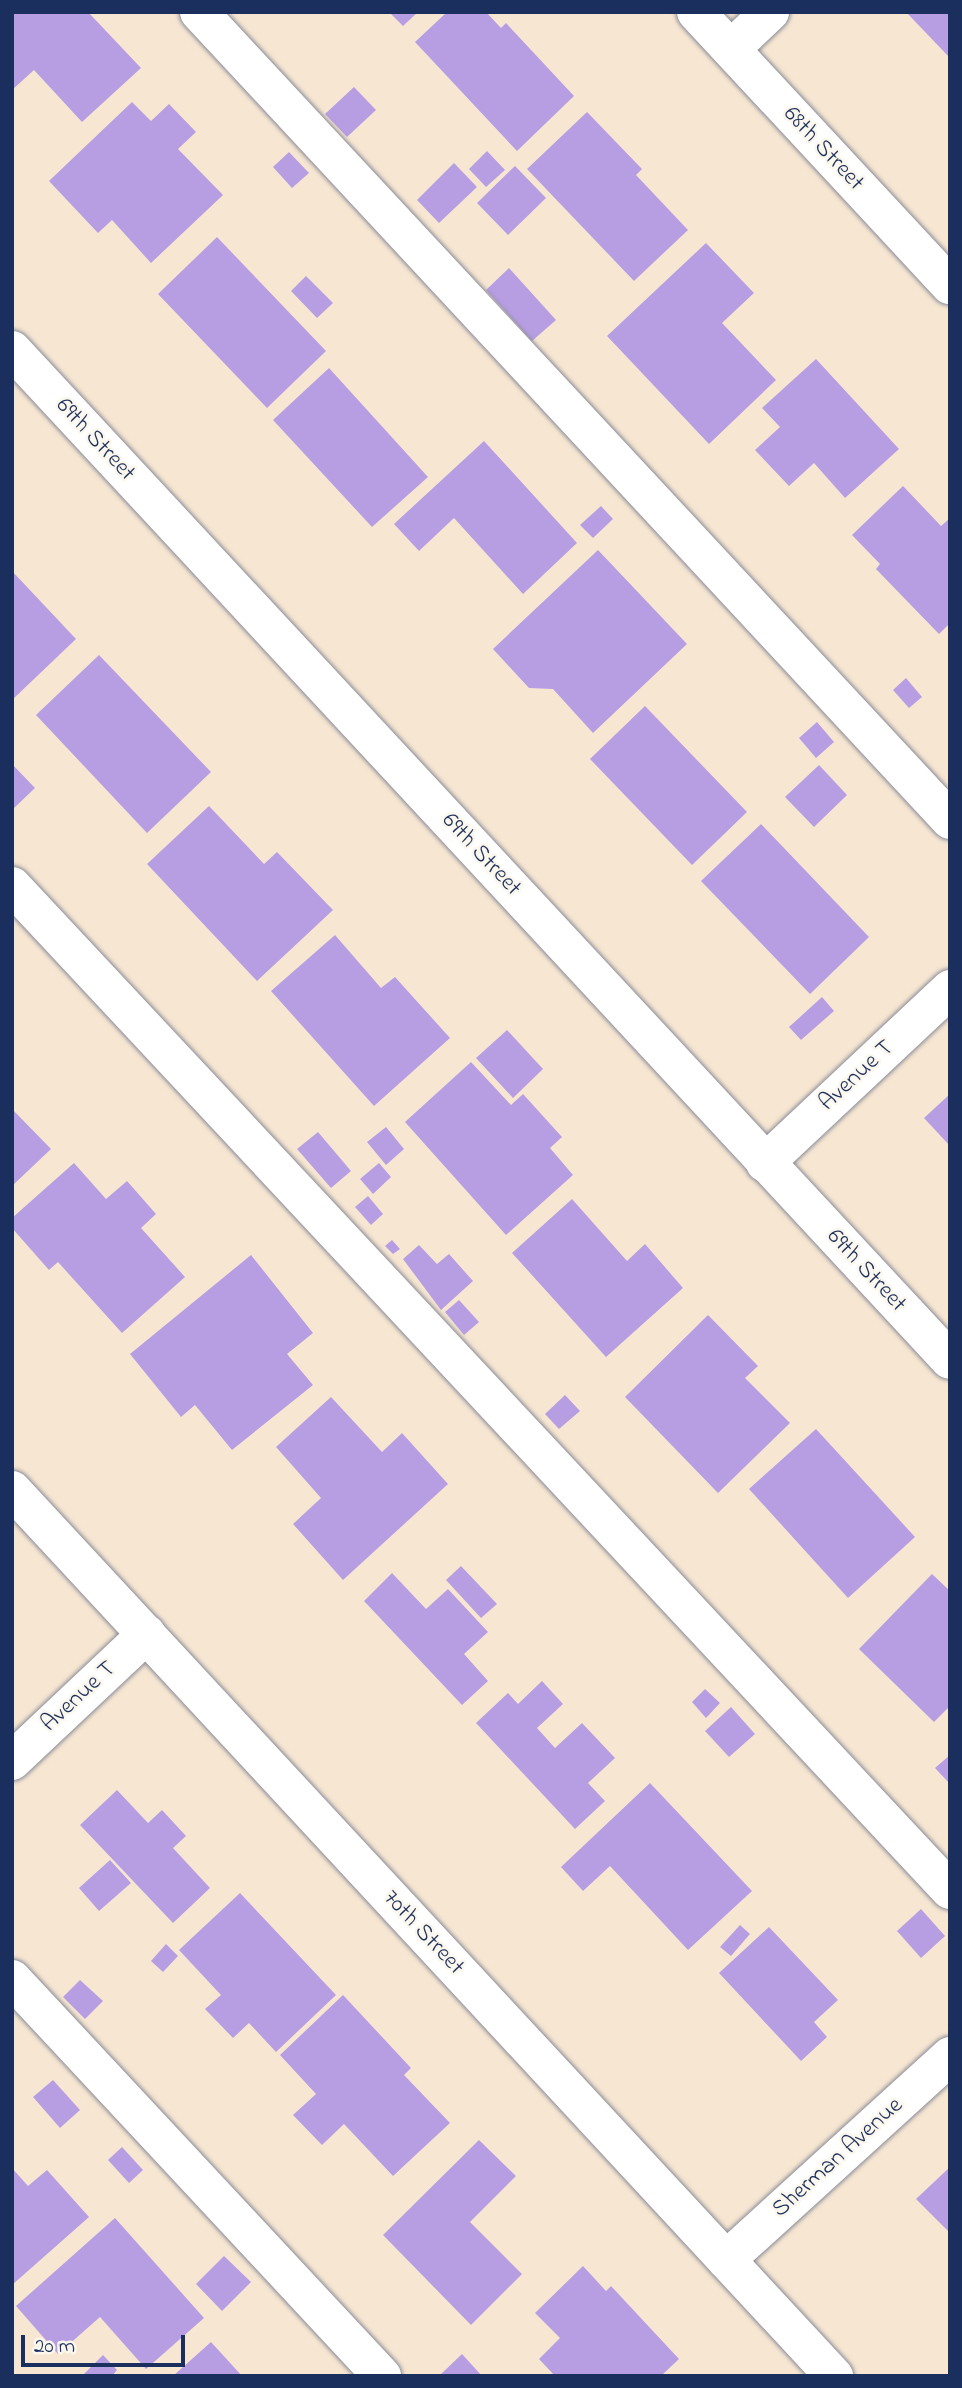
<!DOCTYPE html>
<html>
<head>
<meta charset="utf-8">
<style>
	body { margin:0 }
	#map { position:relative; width:962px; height:2388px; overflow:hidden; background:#f7e7d2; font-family:"Indie Flower",sans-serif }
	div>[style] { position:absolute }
	.building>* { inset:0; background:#b79ee3 }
	.roads { filter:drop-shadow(0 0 2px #898b98) drop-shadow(0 0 2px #898b98) }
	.minor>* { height:38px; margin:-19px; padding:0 19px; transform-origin:19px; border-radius:19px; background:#fff }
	span { translate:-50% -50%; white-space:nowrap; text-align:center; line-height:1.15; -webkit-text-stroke:5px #fbf7ec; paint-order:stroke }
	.street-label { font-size:24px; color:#1b2f5e }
	.frame { position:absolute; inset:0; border:14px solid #1b2f5e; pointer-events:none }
	.scale { position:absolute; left:21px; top:2335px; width:164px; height:32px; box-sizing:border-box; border:4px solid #1b2f5e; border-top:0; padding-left:9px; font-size:21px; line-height:24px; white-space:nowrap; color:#1b2f5e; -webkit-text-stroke:5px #fbf7ec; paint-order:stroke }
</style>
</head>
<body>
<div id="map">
	<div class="building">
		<div style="clip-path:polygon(12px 12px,88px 12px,141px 68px,82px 122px,34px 70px,12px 90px)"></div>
		<div style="clip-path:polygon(389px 12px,418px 12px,403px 26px)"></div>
		<div style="clip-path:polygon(447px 12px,486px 12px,501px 28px,506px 23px,574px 96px,517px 151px,415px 42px)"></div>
		<div style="clip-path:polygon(906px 12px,950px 12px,950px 58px)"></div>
		<div style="clip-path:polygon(354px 87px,376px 110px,347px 137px,325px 114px)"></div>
		<div style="clip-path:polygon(132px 102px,151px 121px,169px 104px,196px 132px,178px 149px,223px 195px,151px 263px,112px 220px,98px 233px,49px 181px)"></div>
		<div style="clip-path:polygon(587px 112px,642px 169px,636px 175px,688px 230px,634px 281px,527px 169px)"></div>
		<div style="clip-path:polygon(487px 151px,505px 170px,486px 187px,469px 169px)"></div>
		<div style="clip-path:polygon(289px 152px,309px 173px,292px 188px,273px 167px)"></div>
		<div style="clip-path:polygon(454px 163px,477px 187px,439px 223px,417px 200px)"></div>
		<div style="clip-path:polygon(515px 166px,546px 198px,508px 235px,477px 203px)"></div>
		<div style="clip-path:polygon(217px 237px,326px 351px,267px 408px,158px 294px)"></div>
		<div style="clip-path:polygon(706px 243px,754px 293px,722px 323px,776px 380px,709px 444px,607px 336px)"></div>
		<div style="clip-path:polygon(509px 268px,556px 320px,532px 341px,486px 290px)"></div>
		<div style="clip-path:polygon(306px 276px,333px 303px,317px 318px,291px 291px)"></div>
		<div style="clip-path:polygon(816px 359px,899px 449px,845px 498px,814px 463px,789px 486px,755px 450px,780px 427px,762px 408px)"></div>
		<div style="clip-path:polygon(329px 368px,428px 477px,372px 527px,273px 420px)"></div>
		<div style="clip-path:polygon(484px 441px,577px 543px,523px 594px,454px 518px,419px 551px,394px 524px)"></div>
		<div style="clip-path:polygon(903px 486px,941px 526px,950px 518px,950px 623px,939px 634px,876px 569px,880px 564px,852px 535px)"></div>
		<div style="clip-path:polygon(601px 506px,613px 519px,593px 538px,580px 525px)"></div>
		<div style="clip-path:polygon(598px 550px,687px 644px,593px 733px,553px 689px,529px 688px,493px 649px)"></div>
		<div style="clip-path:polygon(12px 571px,76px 639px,12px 700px)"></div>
		<div style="clip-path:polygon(99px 655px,211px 772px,147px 833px,36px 715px)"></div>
		<div style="clip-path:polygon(906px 678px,922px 697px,909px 708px,893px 690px)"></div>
		<div style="clip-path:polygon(645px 706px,747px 812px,692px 865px,590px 759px)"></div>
		<div style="clip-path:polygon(817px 722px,834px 742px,816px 758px,799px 738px)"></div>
		<div style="clip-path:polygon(12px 764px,35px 788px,12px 810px)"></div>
		<div style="clip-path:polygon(819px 765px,847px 795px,814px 827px,785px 797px)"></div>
		<div style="clip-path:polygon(209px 806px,264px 864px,277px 852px,333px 910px,257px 981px,147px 864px)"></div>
		<div style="clip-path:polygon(761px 824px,869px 937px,810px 994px,701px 881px)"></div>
		<div style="clip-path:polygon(335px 935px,381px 988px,395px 977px,450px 1038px,374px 1106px,271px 991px)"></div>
		<div style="clip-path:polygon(822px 997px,834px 1011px,801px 1040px,789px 1027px)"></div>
		<div style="clip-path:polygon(507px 1030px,543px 1069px,513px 1098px,476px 1058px)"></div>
		<div style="clip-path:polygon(471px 1062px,511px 1105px,523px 1094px,562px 1137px,550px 1148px,573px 1175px,506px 1235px,405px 1122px)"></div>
		<div style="clip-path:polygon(950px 1094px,950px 1146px,924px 1118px)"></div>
		<div style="clip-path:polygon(12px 1109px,51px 1149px,12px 1186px)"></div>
		<div style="clip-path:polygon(386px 1127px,404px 1149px,386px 1165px,367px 1142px)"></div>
		<div style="clip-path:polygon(318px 1132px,351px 1171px,331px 1188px,297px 1149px)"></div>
		<div style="clip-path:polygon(74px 1163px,106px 1199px,127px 1181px,156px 1214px,141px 1228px,185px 1277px,122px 1333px,58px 1262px,49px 1270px,12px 1228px,12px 1218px)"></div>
		<div style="clip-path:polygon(379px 1163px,391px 1177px,373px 1194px,360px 1179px)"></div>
		<div style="clip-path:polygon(368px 1196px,383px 1214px,371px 1225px,355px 1207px)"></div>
		<div style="clip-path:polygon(572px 1199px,627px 1261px,645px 1244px,683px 1288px,606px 1357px,512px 1253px)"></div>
		<div style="clip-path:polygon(392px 1240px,400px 1249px,393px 1254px,385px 1246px)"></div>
		<div style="clip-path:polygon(419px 1245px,437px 1264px,449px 1254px,473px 1281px,441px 1310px,403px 1259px)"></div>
		<div style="clip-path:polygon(251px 1255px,313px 1333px,287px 1354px,313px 1385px,232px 1450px,195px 1405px,181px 1417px,130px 1354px)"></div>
		<div style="clip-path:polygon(459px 1300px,479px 1322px,464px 1335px,445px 1312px)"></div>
		<div style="clip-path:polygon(708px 1315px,758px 1366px,745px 1378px,790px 1423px,718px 1493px,625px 1397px)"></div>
		<div style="clip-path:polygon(565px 1395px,580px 1411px,559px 1429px,545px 1414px)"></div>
		<div style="clip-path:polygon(331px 1397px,382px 1452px,402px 1433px,448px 1484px,343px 1580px,293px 1524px,321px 1498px,276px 1447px)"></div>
		<div style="clip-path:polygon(816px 1429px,915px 1537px,848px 1598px,749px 1489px)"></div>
		<div style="clip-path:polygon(461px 1566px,497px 1604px,481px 1618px,446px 1580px)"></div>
		<div style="clip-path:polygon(392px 1573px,426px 1609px,448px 1589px,488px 1632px,464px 1654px,488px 1681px,462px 1705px,364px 1601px)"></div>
		<div style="clip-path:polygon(932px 1574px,950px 1591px,950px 1706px,934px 1722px,859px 1649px)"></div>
		<div style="clip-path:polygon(542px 1681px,563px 1704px,537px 1728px,555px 1748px,582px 1723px,615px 1758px,588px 1783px,605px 1801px,575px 1829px,476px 1723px,508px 1693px,518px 1704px)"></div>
		<div style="clip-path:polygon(705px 1689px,720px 1703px,706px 1718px,692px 1702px)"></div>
		<div style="clip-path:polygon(731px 1707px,755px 1734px,729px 1757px,705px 1731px)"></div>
		<div style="clip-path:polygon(950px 1755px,950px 1784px,935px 1768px)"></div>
		<div style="clip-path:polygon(650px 1783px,752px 1891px,688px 1950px,610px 1866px,583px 1891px,561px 1867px)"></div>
		<div style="clip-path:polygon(117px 1790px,148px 1823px,162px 1810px,186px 1836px,173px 1848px,210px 1888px,173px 1923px,80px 1825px)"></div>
		<div style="clip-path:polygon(110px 1860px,131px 1883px,99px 1911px,79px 1888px)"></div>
		<div style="clip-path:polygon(240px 1893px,336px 1995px,276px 2052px,249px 2023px,233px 2038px,205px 2009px,221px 1995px,179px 1950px)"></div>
		<div style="clip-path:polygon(921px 1909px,945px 1936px,921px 1958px,897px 1931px)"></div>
		<div style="clip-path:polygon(740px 1925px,750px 1934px,731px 1956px,720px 1947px)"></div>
		<div style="clip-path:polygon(769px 1927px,838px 2000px,814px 2022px,827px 2037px,801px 2061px,719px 1973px)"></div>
		<div style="clip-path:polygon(166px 1944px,178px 1956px,163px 1972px,151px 1961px)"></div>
		<div style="clip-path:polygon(80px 1980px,103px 2001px,85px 2019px,63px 1997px)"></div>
		<div style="clip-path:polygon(343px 1995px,411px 2068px,404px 2075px,450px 2123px,393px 2176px,344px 2124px,322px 2145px,293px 2115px,316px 2094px,280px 2055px)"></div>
		<div style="clip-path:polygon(53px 2080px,80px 2110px,60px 2128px,33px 2097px)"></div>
		<div style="clip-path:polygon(479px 2140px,516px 2176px,470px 2222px,522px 2274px,471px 2325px,383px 2235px)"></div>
		<div style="clip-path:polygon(122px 2147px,143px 2170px,129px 2183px,108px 2160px)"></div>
		<div style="clip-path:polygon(950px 2167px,950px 2233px,916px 2199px)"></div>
		<div style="clip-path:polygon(12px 2168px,28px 2186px,47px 2170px,89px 2217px,12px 2285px)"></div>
		<div style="clip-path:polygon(115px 2218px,204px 2318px,146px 2369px,100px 2317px,58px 2354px,16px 2306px)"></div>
		<div style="clip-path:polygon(224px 2256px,251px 2282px,222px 2311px,196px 2284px)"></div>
		<div style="clip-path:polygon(583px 2266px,606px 2291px,611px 2286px,679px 2359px,661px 2376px,555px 2376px,539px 2359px,560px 2338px,535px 2313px)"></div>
		<div style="clip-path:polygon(211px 2342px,242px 2376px,173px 2376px)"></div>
		<div style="clip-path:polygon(462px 2354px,482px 2376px,439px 2376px)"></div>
		<div style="clip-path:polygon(103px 2355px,117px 2370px,112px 2376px,82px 2376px)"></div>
	</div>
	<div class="roads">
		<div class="minor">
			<div style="left:199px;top:12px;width:1103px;rotate:47.09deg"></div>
			<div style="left:696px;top:12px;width:373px;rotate:47.1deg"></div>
			<div style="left:731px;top:49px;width:54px;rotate:-43.5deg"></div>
			<div style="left:12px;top:350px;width:1378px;rotate:47.12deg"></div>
			<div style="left:12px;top:886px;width:1374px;rotate:46.95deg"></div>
			<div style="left:765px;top:1163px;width:254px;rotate:-43.2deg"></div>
			<div style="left:12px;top:1490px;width:1209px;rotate:47.15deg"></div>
			<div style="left:12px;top:1761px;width:185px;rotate:-43.3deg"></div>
			<div style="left:12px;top:1979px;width:543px;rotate:47.02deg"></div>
			<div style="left:726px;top:2260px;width:303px;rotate:-42.3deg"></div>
		</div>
	</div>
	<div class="street-label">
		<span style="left:823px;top:149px;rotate:47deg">68th Street</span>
		<span style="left:95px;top:440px;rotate:47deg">69th Street</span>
		<span style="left:481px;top:855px;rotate:47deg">69th Street</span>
		<span style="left:857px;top:1076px;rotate:-43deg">Avenue T</span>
		<span style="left:866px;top:1271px;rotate:47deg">69th Street</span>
		<span style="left:79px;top:1697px;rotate:-43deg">Avenue T</span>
		<span style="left:423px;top:1933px;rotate:47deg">70th Street</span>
		<span style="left:838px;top:2158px;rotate:-42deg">Sherman Avenue</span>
	</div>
	<div class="frame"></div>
	<div class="scale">20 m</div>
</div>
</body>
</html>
